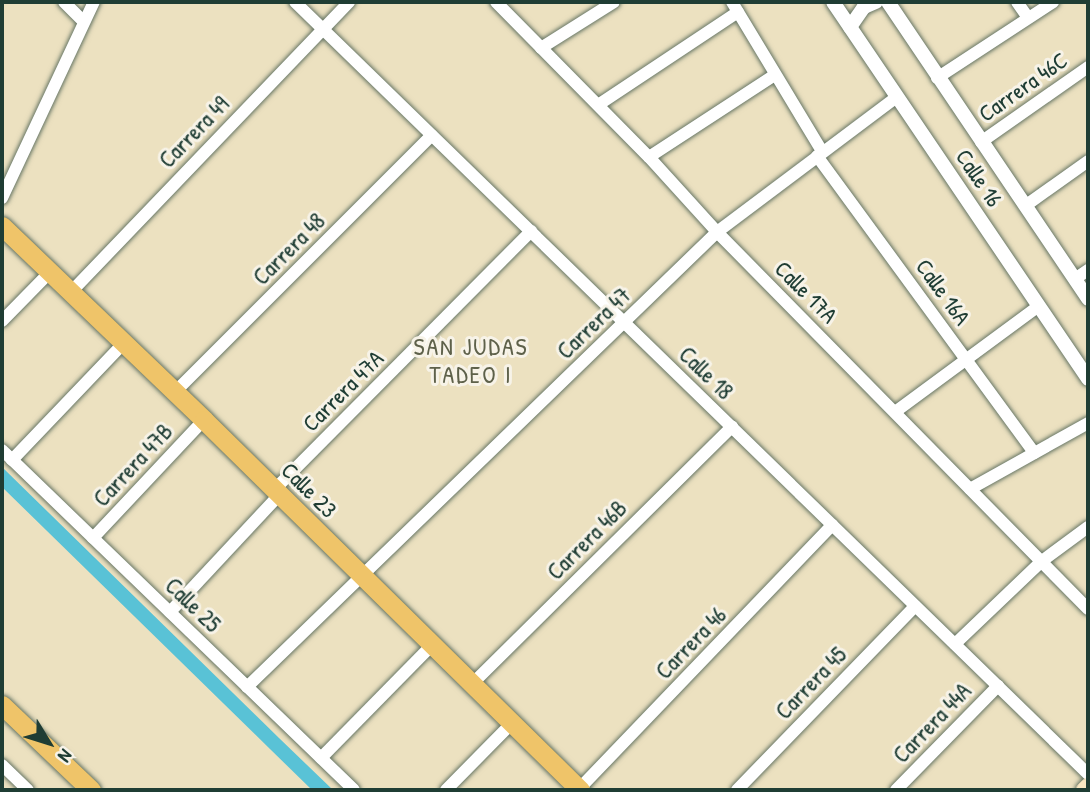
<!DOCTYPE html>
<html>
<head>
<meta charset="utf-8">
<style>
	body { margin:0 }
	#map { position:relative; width:1090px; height:792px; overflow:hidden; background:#ece1c0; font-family:"Patrick Hand",sans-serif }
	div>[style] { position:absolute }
	.water>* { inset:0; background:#59c2d6 }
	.roads { filter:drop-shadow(0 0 2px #677665) drop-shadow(0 0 2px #677665) }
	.minor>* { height:12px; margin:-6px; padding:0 6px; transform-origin:6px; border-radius:6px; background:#fff }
	.tertiary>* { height:14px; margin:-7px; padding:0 7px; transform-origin:7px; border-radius:7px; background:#fff }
	.secondary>* { height:16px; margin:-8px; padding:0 8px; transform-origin:8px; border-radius:8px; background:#f9e7c3 }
	.primary>* { height:19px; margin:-9.5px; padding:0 9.5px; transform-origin:9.5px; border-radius:9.5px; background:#efc469 }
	span { translate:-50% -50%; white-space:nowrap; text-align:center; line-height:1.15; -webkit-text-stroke:6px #f7f3e8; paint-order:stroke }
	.street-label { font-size:23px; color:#1f3d34 }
	.neighbourhood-label { font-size:24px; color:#5e614a; letter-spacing:2px }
	.frame { position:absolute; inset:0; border:4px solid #1f3d34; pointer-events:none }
	.north { position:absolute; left:14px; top:708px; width:70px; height:70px; -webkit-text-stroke:5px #f7f3e8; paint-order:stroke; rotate:128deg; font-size:19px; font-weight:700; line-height:28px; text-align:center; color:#1f3d34 }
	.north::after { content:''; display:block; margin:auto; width:24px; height:32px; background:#1f3d34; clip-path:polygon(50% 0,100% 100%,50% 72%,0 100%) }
</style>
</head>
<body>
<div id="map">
	<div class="water">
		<div style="clip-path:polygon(2px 467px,279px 738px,333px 790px,312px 790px,270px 749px,2px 487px)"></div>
	</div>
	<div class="roads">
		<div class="minor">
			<div style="left:64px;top:2px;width:28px;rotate:45deg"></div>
			<div style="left:295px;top:2px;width:1107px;rotate:44.23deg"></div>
			<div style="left:496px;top:2px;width:218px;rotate:45.4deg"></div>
			<div style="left:649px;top:157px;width:101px;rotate:47.8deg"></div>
			<div style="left:717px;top:232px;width:529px;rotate:45.46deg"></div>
			<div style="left:732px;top:2px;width:174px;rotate:58.9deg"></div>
			<div style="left:1017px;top:2px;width:19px;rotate:55deg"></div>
			<div style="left:541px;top:48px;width:86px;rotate:-32.2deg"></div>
			<div style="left:937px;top:78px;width:139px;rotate:-33.2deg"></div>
			<div style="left:598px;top:105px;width:168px;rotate:-33.6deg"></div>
			<div style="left:981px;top:142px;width:131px;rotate:-35deg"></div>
			<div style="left:817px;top:156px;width:368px;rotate:53.8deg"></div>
			<div style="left:649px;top:157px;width:150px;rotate:-33.1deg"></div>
			<div style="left:2px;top:198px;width:217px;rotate:-64.9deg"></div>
			<div style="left:1025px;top:206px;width:77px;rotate:-35.5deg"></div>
			<div style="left:1075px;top:279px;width:16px;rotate:-35deg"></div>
			<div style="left:71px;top:292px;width:402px;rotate:-46.2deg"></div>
			<div style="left:2px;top:321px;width:69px;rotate:-45.6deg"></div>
			<div style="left:175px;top:392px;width:363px;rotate:-45deg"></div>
			<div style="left:895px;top:412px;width:179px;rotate:-36.4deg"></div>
			<div style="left:2px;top:450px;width:489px;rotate:44deg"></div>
			<div style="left:12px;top:460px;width:162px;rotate:-46.3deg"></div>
			<div style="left:970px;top:489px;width:135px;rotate:-29.2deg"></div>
			<div style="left:274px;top:490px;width:365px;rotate:-45.2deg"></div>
			<div style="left:93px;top:538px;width:162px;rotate:-46.8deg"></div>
			<div style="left:170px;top:612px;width:160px;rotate:-47deg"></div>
			<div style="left:955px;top:644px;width:120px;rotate:-43.7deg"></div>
			<div style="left:1042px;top:561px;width:57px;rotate:-36.5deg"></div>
			<div style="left:472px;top:684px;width:366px;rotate:-44.7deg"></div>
			<div style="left:247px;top:687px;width:654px;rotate:-44.07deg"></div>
			<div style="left:717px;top:232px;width:225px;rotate:-36.9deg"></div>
			<div style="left:321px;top:758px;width:158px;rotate:-45.5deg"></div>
			<div style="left:2px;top:765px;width:36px;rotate:44deg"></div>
			<div style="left:579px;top:789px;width:366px;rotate:-46.2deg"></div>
			<div style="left:446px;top:790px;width:94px;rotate:-45.4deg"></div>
			<div style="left:737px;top:790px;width:256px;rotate:-45.9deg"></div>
			<div style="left:896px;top:790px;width:146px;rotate:-45.6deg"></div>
		</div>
		<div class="tertiary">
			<div style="left:833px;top:2px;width:455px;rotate:55.9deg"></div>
			<div style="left:888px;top:2px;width:358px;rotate:56deg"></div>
			<div style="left:850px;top:27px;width:24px;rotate:-55deg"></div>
			<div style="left:864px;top:7px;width:13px;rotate:-23deg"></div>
		</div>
		<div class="secondary">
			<div style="left:1084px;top:790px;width:6px;rotate:-45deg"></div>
		</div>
		<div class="primary">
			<div style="left:2px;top:226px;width:280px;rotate:43.8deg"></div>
			<div style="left:204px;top:420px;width:528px;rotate:44.54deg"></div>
			<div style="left:2px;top:705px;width:123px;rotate:43.7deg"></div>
		</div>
	</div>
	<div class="street-label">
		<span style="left:1023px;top:87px;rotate:-35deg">Carrera 46C</span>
		<span style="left:194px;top:132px;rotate:-46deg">Carrera 49</span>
		<span style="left:979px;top:178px;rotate:56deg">Calle 16</span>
		<span style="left:289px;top:249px;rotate:-45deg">Carrera 48</span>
		<span style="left:806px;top:292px;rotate:45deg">Calle 17A</span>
		<span style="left:943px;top:292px;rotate:54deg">Calle 16A</span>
		<span style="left:594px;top:323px;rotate:-44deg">Carrera 47</span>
		<span style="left:706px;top:373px;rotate:44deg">Calle 18</span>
		<span style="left:343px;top:391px;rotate:-45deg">Carrera 47A</span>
		<span style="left:133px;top:465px;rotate:-47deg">Carrera 47B</span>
		<span style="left:309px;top:490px;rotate:45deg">Calle 23</span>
		<span style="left:587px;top:540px;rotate:-45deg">Carrera 46B</span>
		<span style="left:193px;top:605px;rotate:44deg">Calle 25</span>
		<span style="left:691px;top:643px;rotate:-46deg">Carrera 46</span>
		<span style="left:811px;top:683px;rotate:-46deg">Carrera 45</span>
		<span style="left:932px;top:723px;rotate:-46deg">Carrera 44A</span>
	</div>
	<div class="neighbourhood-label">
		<span style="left:471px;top:361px">SAN JUDAS<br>TADEO I</span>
	</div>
	<div class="frame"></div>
	<div class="north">N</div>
</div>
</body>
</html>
